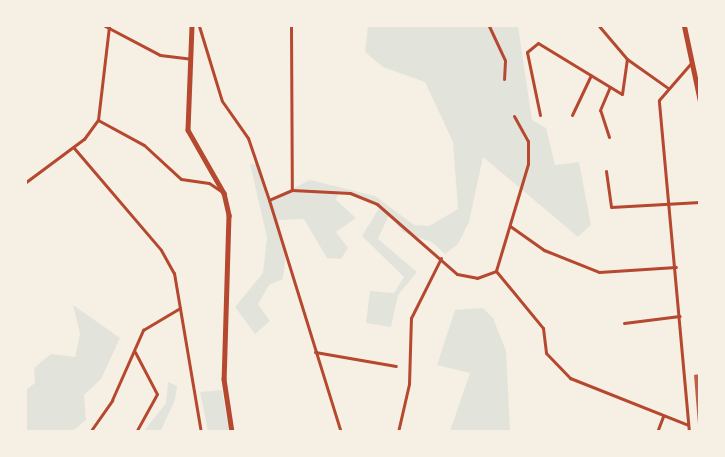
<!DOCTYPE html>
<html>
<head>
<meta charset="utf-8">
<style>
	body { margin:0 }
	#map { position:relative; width:725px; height:457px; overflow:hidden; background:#f6efe4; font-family:"Source Sans 3",sans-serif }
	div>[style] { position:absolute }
	.green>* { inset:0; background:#e2e4dc }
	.building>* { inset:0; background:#bf614a }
	.minor>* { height:3px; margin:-1.5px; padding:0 1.5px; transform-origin:1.5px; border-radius:1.5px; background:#b5482f }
	.tertiary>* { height:4.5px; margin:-2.25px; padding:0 2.25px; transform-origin:2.25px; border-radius:2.25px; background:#b5482f }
	.primary>* { height:5px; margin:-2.5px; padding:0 2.5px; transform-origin:2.5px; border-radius:2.5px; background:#b5482f }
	span { translate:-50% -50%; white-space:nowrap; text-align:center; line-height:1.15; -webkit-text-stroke:5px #f6efe4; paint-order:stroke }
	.frame { position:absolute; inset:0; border:27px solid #f6efe4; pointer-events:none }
</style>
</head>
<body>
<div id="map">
	<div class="green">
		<div style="clip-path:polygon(368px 26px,518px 26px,532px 120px,546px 128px,555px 165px,579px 162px,591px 225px,578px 237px,483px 157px,469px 222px,458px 244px,445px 254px,432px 242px,403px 232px,389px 215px,378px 239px,417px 272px,398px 295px,391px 327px,366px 323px,370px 291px,394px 293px,404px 277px,362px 236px,381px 205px,339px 191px,336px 200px,356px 218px,336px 232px,348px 248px,341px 259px,327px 258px,304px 219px,278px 220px,286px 253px,283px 279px,269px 285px,258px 304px,270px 321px,255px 334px,235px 307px,263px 273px,267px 237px,250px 164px,260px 165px,269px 200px,310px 180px,375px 196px,414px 225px,429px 226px,458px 209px,453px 142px,425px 82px,383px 67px,365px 52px)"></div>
		<div style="clip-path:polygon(73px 305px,120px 338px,101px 379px,84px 395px,86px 420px,73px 431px,26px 431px,26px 390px,35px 383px,34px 368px,51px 354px,75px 357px,80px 334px)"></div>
		<div style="clip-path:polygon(483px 308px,493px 318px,506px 351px,510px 431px,450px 431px,470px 373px,437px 365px,455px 310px)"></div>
		<div style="clip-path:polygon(168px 382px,177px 386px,175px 400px,161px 430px,144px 431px,166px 403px)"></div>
		<div style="clip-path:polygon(222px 390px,229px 431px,208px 431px,200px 392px)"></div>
	</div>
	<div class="building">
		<div style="clip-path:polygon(700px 374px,700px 424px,698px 424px,694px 375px)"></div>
	</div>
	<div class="minor">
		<div style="left:105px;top:26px;width:62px;rotate:27.8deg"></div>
		<div style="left:160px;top:55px;width:31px;rotate:7deg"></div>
		<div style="left:199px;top:26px;width:78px;rotate:73deg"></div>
		<div style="left:222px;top:101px;width:45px;rotate:54.9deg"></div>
		<div style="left:248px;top:138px;width:65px;rotate:71.3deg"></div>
		<div style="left:291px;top:26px;width:164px;rotate:89.7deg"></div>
		<div style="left:292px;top:190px;width:25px;rotate:157deg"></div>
		<div style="left:269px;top:200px;width:243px;rotate:72.8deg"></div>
		<div style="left:489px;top:26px;width:38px;rotate:65deg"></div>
		<div style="left:505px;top:61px;width:18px;rotate:93deg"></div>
		<div style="left:599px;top:26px;width:43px;rotate:49.7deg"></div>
		<div style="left:627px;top:59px;width:50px;rotate:35.3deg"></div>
		<div style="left:540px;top:115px;width:64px;rotate:-101.7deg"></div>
		<div style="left:527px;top:52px;width:14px;rotate:-39deg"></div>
		<div style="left:538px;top:43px;width:98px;rotate:31.3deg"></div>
		<div style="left:622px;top:94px;width:35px;rotate:-82deg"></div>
		<div style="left:572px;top:115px;width:44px;rotate:-64.6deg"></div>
		<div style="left:514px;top:116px;width:29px;rotate:61deg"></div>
		<div style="left:528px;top:141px;width:23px;rotate:90deg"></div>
		<div style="left:528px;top:164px;width:112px;rotate:106.7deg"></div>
		<div style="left:496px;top:271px;width:74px;rotate:50.5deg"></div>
		<div style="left:543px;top:328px;width:25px;rotate:83deg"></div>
		<div style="left:546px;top:353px;width:35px;rotate:46deg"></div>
		<div style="left:570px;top:378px;width:127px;rotate:21.7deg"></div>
		<div style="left:98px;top:120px;width:52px;rotate:28.5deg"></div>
		<div style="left:144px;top:145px;width:50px;rotate:42.6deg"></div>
		<div style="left:181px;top:179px;width:28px;rotate:8deg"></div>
		<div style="left:209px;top:183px;width:18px;rotate:34deg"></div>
		<div style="left:609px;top:137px;width:28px;rotate:-108deg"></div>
		<div style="left:600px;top:110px;width:25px;rotate:-67deg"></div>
		<div style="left:74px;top:148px;width:134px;rotate:49.5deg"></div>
		<div style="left:161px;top:250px;width:26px;rotate:61deg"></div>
		<div style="left:174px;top:273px;width:161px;rotate:80.4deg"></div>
		<div style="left:606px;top:171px;width:36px;rotate:82deg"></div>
		<div style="left:611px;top:207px;width:89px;rotate:-3.2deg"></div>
		<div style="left:26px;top:182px;width:72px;rotate:-36.6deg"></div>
		<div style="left:84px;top:139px;width:24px;rotate:-54deg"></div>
		<div style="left:98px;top:120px;width:95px;rotate:-83.3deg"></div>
		<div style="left:292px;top:190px;width:58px;rotate:3deg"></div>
		<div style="left:350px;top:193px;width:29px;rotate:22deg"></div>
		<div style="left:377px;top:204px;width:106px;rotate:41.2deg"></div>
		<div style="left:457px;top:274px;width:20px;rotate:11deg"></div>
		<div style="left:477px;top:278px;width:20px;rotate:-20deg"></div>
		<div style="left:510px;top:226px;width:42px;rotate:35.2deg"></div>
		<div style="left:544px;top:250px;width:59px;rotate:21.8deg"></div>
		<div style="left:599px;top:272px;width:77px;rotate:-3.7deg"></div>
		<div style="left:624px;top:323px;width:56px;rotate:-7.1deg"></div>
		<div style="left:135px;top:352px;width:47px;rotate:62.4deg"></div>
		<div style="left:157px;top:394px;width:43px;rotate:118.9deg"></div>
		<div style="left:315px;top:352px;width:82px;rotate:9.8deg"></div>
		<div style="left:90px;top:432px;width:39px;rotate:-55deg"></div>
		<div style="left:112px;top:400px;width:77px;rotate:-66.1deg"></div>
		<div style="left:143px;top:330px;width:43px;rotate:-30.7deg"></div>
		<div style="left:398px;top:432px;width:49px;rotate:-77.1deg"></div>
		<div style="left:409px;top:384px;width:66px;rotate:-88.3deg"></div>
		<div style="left:411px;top:318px;width:67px;rotate:-63.4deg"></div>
		<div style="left:657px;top:432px;width:17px;rotate:-69deg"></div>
		<div style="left:689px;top:432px;width:333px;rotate:-95.2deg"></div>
		<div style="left:659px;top:100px;width:49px;rotate:-49.1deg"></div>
	</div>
	<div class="tertiary">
		<div style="left:192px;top:26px;width:104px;rotate:92.2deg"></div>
		<div style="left:188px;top:130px;width:73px;rotate:60.3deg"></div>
		<div style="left:224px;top:193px;width:23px;rotate:77deg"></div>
		<div style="left:229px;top:215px;width:164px;rotate:91.7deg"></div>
		<div style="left:224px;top:379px;width:54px;rotate:81.4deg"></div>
	</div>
	<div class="primary">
		<div style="left:684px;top:26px;width:77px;rotate:78deg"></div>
	</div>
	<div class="frame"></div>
</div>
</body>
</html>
